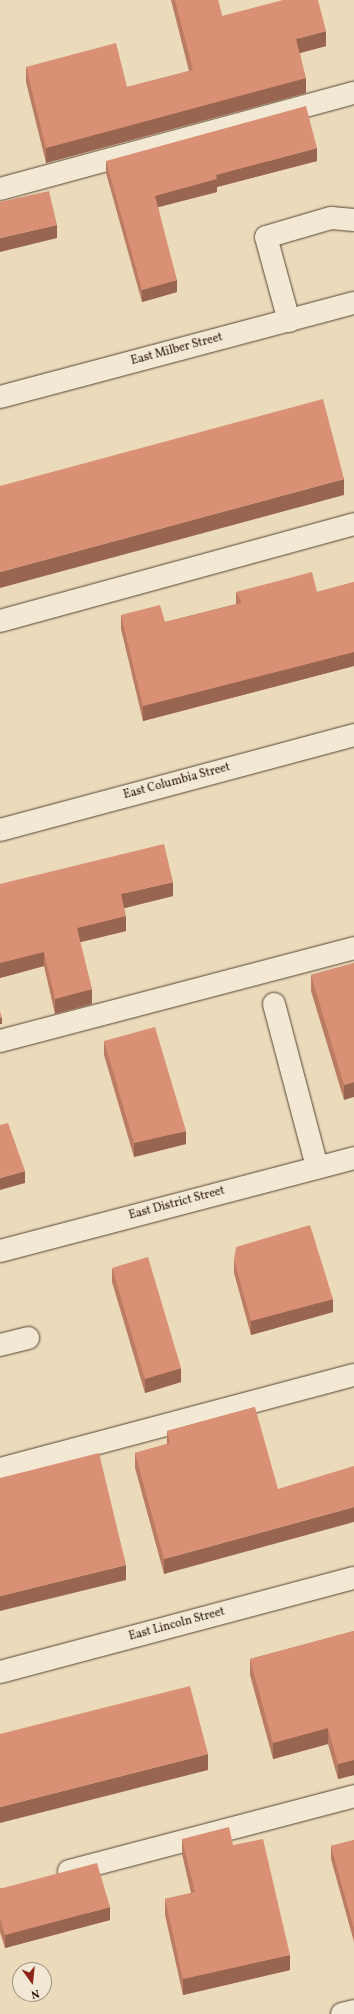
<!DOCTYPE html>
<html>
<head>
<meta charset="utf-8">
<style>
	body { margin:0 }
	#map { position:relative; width:354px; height:2014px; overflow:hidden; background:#ebdbbb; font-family:Vollkorn,serif }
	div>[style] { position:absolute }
	.roads { filter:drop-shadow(0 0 1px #564433) drop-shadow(0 0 1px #564433) }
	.minor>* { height:22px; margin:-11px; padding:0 11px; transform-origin:11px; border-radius:11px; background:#f2e8d3 }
	.wall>* { inset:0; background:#bb7c64 }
	.shaded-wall>* { inset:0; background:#986551 }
	.building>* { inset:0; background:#d99074 }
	span { translate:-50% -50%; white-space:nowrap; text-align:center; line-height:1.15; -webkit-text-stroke:3px #f2e8d3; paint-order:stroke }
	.street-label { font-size:12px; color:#251206 }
	.north { position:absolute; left:12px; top:1962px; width:40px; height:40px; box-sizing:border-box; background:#f2e8d3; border:1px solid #a09281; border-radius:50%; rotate:165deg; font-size:11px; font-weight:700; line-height:16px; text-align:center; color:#251206 }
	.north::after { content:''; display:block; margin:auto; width:14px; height:18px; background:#8f2418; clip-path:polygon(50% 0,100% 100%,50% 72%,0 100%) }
</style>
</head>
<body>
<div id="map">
	<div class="roads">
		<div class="minor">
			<div style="left:0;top:189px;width:367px;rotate:-15.2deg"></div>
			<div style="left:289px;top:321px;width:87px;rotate:-105.3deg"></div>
			<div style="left:266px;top:237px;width:68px;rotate:-16.3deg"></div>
			<div style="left:331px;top:218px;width:23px;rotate:5deg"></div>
			<div style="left:0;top:397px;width:366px;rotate:-14.9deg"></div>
			<div style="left:0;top:621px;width:367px;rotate:-15.3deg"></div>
			<div style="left:0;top:830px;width:367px;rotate:-15deg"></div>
			<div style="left:274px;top:1004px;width:169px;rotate:75.2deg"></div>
			<div style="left:0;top:1041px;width:366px;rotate:-14.7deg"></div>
			<div style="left:0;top:1251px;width:366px;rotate:-14.7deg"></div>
			<div style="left:0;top:1345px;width:29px;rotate:-14deg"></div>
			<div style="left:0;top:1469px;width:366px;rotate:-14.9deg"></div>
			<div style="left:0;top:1672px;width:366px;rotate:-14.9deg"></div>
			<div style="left:69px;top:1871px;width:295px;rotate:-14.7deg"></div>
			<div style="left:342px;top:2014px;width:12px;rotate:-14deg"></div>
		</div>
	</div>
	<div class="wall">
		<div style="clip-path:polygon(171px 0,218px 0,222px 16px,326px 46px,300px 53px,306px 93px,46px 163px,26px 82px,26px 67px,127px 87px,189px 71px)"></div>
		<div style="clip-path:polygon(106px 161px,317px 161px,217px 187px,217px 192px,158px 207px,177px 292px,142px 302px,106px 173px)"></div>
		<div style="clip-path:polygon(354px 582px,354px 666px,143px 721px,121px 629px,121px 615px,165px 622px,236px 604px,236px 592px,317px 592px)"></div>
		<div style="clip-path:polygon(0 884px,173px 896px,124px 908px,126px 931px,80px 942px,92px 1004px,55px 1014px,44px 966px,0 978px)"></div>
		<div style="clip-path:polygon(354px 963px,344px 1100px,311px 991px,311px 975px)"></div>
		<div style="clip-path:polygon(104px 1041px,186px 1144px,134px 1157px,104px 1055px)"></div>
		<div style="clip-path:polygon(234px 1260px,333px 1312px,251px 1335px,234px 1273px)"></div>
		<div style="clip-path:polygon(112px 1268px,181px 1382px,145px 1393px,112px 1282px)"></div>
		<div style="clip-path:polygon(255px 1407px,164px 1574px,135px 1468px,135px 1453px,167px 1444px,167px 1431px)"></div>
		<div style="clip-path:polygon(354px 1631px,354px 1775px,338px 1779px,328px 1744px,273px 1759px,250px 1675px,250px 1659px)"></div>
		<div style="clip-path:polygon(182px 1839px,233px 1845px,290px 1970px,183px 1995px,165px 1915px,165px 1899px,191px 1893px,182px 1854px)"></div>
		<div style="clip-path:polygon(354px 1840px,354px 1942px,331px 1859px,331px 1846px)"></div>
		<div style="clip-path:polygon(0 1888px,110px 1920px,5px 1948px,0 1932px)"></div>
	</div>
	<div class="shaded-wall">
		<div style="clip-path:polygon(326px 31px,326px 46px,296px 54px,296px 39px)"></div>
		<div style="clip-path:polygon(306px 78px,306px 93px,46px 163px,46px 148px)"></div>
		<div style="clip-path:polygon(317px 148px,317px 161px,217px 187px,217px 192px,155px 208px,155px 196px,216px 175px)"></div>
		<div style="clip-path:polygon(57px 225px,57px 238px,0 252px,0 238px)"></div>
		<div style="clip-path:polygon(177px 280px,177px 292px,142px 302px,142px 290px)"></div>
		<div style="clip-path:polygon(344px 479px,344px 495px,0 588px,0 572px)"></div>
		<div style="clip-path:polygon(354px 652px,354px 666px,143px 721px,143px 706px)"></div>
		<div style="clip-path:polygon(173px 882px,173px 896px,121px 909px,121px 894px)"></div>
		<div style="clip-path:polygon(126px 916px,126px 931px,77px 943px,77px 928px)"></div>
		<div style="clip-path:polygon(44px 952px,44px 966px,0 978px,0 963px)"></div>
		<div style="clip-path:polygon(92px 989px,92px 1004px,55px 1014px,55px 999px)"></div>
		<div style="clip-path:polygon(0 1018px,2px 1018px,2px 1024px,0 1024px)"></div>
		<div style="clip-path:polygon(354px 1082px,354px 1097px,344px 1100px,344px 1085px)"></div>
		<div style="clip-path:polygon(186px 1131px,186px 1144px,134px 1157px,134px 1143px)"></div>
		<div style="clip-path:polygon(25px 1171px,25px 1183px,0 1190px,0 1178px)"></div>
		<div style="clip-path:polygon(333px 1299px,333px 1312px,251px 1335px,251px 1321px)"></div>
		<div style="clip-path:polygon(181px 1368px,181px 1382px,145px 1393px,145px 1379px)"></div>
		<div style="clip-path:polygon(354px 1507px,354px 1522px,164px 1574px,164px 1559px)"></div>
		<div style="clip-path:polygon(126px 1565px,126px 1580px,0 1611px,0 1596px)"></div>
		<div style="clip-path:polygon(328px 1728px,328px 1744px,273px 1759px,273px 1743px)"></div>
		<div style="clip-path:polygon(208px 1754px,208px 1770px,0 1823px,0 1807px)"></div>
		<div style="clip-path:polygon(354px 1760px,354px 1775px,338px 1779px,338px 1764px)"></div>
		<div style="clip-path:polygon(110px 1907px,110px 1920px,5px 1948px,5px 1935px)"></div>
		<div style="clip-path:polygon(290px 1955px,290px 1970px,183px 1995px,183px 1979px)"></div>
	</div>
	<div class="building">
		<div style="clip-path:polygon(175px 0,218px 0,222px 16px,283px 0,318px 0,326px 31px,296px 39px,306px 78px,46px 148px,26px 67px,116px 43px,127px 87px,193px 70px)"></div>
		<div style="clip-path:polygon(306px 106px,317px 148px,216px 175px,217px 179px,155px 196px,177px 280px,142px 290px,106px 161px)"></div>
		<div style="clip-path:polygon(49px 191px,57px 225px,0 238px,0 202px)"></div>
		<div style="clip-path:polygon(323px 399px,344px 479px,0 572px,0 486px)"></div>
		<div style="clip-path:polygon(312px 572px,317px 592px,354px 582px,354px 652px,143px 706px,121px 615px,160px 605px,165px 622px,242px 603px,236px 592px)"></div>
		<div style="clip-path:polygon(164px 844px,173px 882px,121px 894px,126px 916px,77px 928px,92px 989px,55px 999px,44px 952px,0 963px,0 884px)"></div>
		<div style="clip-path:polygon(354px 963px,354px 1082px,344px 1085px,311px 975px)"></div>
		<div style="clip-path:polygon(0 1011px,2px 1018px,0 1018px)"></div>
		<div style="clip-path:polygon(155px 1027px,186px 1131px,134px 1143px,104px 1041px)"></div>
		<div style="clip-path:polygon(8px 1123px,25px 1171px,0 1178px,0 1125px)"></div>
		<div style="clip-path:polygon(310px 1225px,333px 1299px,251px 1321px,234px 1260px,236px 1247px)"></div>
		<div style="clip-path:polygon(148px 1257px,181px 1368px,145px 1379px,112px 1268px)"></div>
		<div style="clip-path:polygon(255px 1407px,278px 1489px,354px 1466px,354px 1507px,164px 1559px,135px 1453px,170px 1443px,167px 1431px)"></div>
		<div style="clip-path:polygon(99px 1453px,126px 1565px,0 1596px,0 1478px)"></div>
		<div style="clip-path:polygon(354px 1631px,354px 1760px,338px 1764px,328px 1728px,273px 1743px,250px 1659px)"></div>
		<div style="clip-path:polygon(190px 1686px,208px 1754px,0 1807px,0 1734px)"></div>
		<div style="clip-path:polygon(229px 1827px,233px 1845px,263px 1839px,290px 1955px,183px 1979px,165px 1899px,195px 1892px,182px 1839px)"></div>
		<div style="clip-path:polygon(354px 1840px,354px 1929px,331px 1846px)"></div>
		<div style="clip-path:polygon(97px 1863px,110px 1907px,5px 1935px,0 1918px,0 1888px,3px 1888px)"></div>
	</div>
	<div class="street-label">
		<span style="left:177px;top:350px;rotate:-15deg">East Milber Street</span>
		<span style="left:177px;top:782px;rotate:-15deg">East Columbia Street</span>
		<span style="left:177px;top:1204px;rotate:-15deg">East District Street</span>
		<span style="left:177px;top:1625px;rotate:-15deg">East Lincoln Street</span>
	</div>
	<div class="north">N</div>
</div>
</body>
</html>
